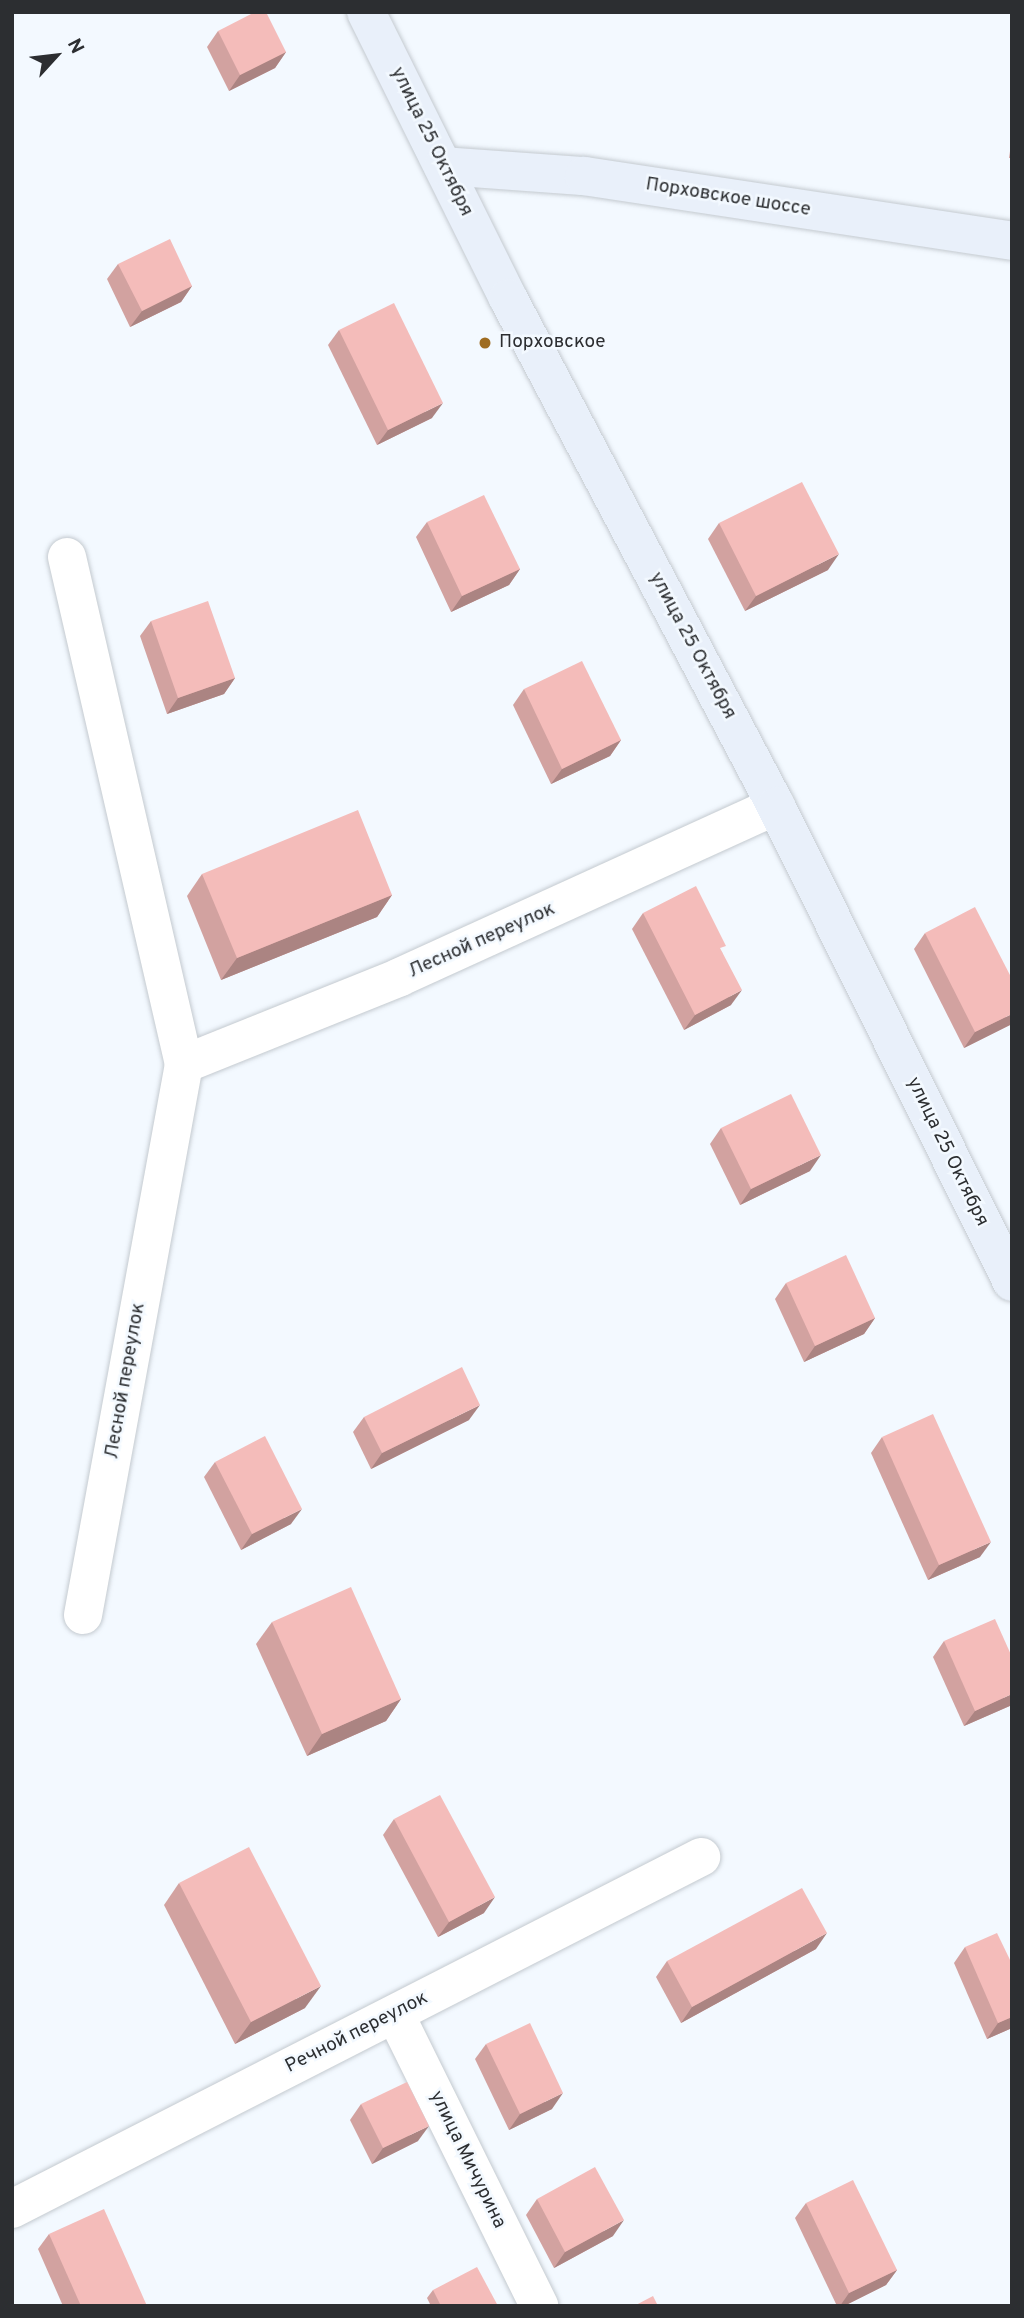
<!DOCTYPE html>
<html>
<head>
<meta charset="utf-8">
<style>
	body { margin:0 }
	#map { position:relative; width:1024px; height:2318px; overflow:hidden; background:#f3f9ff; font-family:Overpass,sans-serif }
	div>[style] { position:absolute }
	.roads { filter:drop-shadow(0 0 2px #c4cad0) drop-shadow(0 0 2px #c4cad0) }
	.street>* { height:38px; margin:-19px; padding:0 19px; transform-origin:19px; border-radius:19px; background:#fff }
	.secondary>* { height:38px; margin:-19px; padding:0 19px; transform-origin:19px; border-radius:19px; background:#e9f0fa }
	.wall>* { inset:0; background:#d2a2a0 }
	.shaded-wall>* { inset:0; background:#ab8482 }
	.building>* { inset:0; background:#f4bcba }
	.dots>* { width:19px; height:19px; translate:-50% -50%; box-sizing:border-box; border:4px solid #f3f9ff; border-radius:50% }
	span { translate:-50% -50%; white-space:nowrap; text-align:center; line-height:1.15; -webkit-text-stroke:5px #f3f9ff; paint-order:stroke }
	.street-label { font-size:19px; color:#2c2e31 }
	.poi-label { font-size:19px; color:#2c2e31 }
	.left { translate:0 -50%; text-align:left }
	.frame { position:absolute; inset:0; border:14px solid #2c2e31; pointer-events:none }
	.north { position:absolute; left:21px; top:21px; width:70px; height:70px; -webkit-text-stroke:5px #f3f9ff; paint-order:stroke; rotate:63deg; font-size:19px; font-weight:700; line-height:28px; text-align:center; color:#2c2e31 }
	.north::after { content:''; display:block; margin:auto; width:24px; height:32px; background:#2c2e31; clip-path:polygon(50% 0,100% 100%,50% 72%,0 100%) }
</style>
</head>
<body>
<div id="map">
	<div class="roads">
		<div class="street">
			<div style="left:67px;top:557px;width:520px;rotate:77.01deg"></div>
			<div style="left:83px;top:1615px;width:560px;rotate:-79.61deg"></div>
			<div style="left:184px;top:1064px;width:233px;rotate:-21.9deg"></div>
			<div style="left:400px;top:977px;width:413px;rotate:-24.5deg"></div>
			<div style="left:395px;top:2014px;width:326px;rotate:63.7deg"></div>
			<div style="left:12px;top:2209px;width:774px;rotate:-27.06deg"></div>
		</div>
		<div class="secondary">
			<div style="left:366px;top:12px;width:319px;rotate:63.6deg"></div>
			<div style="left:508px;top:298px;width:574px;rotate:62.19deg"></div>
			<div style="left:776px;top:806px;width:531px;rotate:63.63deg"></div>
			<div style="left:443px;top:166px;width:141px;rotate:4.1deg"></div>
			<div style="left:584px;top:176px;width:433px;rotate:8.6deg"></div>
		</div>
	</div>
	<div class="wall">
		<div style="clip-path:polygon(218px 31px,286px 52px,275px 68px,229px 91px,207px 47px)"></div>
		<div style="clip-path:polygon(1012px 138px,1012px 158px,1009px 158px)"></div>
		<div style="clip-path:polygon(118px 264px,192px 286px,181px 302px,130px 327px,107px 279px)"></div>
		<div style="clip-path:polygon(339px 330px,432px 418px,377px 445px,328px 345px)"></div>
		<div style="clip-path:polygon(427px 522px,520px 569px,509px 585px,451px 612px,416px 537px)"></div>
		<div style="clip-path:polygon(719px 523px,828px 570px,745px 611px,708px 539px)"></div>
		<div style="clip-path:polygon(151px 621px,235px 678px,224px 694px,167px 714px,140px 636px)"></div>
		<div style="clip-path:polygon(524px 689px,621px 740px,610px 756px,551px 784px,513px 705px)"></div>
		<div style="clip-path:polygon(202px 874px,392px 895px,377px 917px,221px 980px,187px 896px)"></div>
		<div style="clip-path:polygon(643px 913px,722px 952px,731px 1005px,684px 1030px,632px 929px)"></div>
		<div style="clip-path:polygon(925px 933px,1012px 1024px,964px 1048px,914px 949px)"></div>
		<div style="clip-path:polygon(721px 1128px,810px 1171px,740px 1205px,710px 1144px)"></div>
		<div style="clip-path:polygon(786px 1283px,875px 1318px,864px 1334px,804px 1362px,775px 1299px)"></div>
		<div style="clip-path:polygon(364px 1417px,469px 1420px,371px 1469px,353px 1432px)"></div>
		<div style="clip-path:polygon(882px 1437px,980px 1557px,928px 1580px,871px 1453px)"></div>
		<div style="clip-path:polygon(215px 1462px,291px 1524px,241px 1550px,204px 1477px)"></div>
		<div style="clip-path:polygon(272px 1622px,401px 1699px,386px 1721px,307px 1756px,256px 1644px)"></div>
		<div style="clip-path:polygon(944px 1641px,1012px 1705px,964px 1726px,933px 1657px)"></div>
		<div style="clip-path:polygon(394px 1819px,484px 1913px,438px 1937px,383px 1835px)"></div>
		<div style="clip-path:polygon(179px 1883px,305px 2008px,235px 2044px,164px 1905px)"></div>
		<div style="clip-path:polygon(965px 1947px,1012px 1964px,1012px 2028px,987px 2039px,954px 1963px)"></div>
		<div style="clip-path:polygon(816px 1949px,681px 2023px,656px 1977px,667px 1961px)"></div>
		<div style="clip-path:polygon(486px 2044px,552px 2109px,509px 2130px,475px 2059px)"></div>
		<div style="clip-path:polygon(361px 2104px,418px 2141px,372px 2164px,350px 2120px)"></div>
		<div style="clip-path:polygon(537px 2199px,613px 2236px,554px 2268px,526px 2215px)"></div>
		<div style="clip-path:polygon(806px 2203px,897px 2270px,886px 2285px,844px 2306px,837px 2306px,795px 2218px)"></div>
		<div style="clip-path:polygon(49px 2234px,147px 2306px,63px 2306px,38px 2249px)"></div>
		<div style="clip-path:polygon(433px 2290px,498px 2306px,431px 2306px,427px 2298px)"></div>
	</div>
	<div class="shaded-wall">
		<div style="clip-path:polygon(286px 52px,275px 68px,229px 91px,240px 75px)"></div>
		<div style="clip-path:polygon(192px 286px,181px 302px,130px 327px,142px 311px)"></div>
		<div style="clip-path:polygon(443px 403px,432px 418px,377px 445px,388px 430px)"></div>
		<div style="clip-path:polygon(839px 554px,828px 570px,745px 611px,756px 596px)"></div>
		<div style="clip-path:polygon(520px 569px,509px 585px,451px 612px,462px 596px)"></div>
		<div style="clip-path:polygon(235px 678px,224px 694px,167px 714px,178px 698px)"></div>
		<div style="clip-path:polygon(621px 740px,610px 756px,551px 784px,562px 769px)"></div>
		<div style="clip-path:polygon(392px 895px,377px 917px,221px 980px,237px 958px)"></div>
		<div style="clip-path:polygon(742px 990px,731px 1005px,684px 1030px,695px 1015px)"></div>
		<div style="clip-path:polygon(1012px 1014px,1012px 1024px,964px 1048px,975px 1032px)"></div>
		<div style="clip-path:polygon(821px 1155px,810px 1171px,740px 1205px,751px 1189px)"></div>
		<div style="clip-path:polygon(875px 1318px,864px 1334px,804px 1362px,815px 1346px)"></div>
		<div style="clip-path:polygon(480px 1405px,469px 1420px,371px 1469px,382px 1453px)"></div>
		<div style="clip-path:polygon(302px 1509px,291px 1524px,241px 1550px,252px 1534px)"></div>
		<div style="clip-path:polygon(991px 1542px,980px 1557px,928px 1580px,939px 1565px)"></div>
		<div style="clip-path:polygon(1012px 1694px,1012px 1705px,964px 1726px,975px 1711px)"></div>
		<div style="clip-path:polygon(401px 1699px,386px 1721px,307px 1756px,322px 1734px)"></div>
		<div style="clip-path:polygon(495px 1897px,484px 1913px,438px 1937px,449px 1922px)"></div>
		<div style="clip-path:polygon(827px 1933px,816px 1949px,681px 2023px,692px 2007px)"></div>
		<div style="clip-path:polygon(321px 1986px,305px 2008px,235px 2044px,251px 2022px)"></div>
		<div style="clip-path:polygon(1012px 2017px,1012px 2028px,987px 2039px,998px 2023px)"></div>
		<div style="clip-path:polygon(563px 2093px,552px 2109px,509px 2130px,520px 2114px)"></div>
		<div style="clip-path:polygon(429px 2126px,418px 2141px,372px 2164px,383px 2148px)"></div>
		<div style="clip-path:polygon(624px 2220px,613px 2236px,554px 2268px,565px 2252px)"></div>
		<div style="clip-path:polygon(897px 2270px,886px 2285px,844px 2306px,840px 2306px,849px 2293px)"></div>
	</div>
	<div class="building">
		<div style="clip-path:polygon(255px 12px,266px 12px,286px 52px,240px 75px,218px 31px)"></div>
		<div style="clip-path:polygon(170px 239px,192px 286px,142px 311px,118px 264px)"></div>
		<div style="clip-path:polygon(394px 303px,443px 403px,388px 430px,339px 330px)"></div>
		<div style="clip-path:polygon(802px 482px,839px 554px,756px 596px,719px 523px)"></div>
		<div style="clip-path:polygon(484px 495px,520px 569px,462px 596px,427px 522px)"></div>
		<div style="clip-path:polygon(208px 601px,235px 678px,178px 698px,151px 621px)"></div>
		<div style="clip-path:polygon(582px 661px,621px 740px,562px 769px,524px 689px)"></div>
		<div style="clip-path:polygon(358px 810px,392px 895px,237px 958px,202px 874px)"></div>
		<div style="clip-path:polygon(696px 886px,726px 946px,720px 948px,742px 990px,695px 1015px,643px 913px)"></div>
		<div style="clip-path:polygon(975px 907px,1012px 979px,1012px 1014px,975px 1032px,925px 933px)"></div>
		<div style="clip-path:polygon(791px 1094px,821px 1155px,751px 1189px,721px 1128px)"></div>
		<div style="clip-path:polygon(846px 1255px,875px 1318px,815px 1346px,786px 1283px)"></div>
		<div style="clip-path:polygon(462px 1367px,480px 1405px,382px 1453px,364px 1417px)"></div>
		<div style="clip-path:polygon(933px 1414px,991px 1542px,939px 1565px,882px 1437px)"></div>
		<div style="clip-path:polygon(265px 1436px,302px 1509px,252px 1534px,215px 1462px)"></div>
		<div style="clip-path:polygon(351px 1587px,401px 1699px,322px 1734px,272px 1622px)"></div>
		<div style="clip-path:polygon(995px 1619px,1012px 1657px,1012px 1694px,975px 1711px,944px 1641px)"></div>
		<div style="clip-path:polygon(440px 1795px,495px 1897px,449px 1922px,394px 1819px)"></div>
		<div style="clip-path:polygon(249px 1847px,321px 1986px,251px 2022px,179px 1883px)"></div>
		<div style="clip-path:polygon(802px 1888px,827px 1933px,692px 2007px,667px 1961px)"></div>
		<div style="clip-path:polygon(997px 1933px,1012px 1964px,1012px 2017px,998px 2023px,965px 1947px)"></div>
		<div style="clip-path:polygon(530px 2023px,563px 2093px,520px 2114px,486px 2044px)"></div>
		<div style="clip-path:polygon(407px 2082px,429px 2126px,383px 2148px,361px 2104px)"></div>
		<div style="clip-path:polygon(595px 2167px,624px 2220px,565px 2252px,537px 2199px)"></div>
		<div style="clip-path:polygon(853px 2180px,897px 2270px,849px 2293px,806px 2203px)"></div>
		<div style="clip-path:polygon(104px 2209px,147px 2306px,81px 2306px,49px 2234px)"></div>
		<div style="clip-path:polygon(477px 2267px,498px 2306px,441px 2306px,433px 2290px)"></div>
		<div style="clip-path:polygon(653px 2296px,658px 2306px,634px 2306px)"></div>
	</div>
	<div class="dots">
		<div style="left:485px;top:343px;background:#9e6c21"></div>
	</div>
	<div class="street-label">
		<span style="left:431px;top:142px;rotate:64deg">улица 25 Октября</span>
		<span style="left:728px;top:198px;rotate:9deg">Порховское шоссе</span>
		<span style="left:692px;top:646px;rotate:62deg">улица 25 Октября</span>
		<span style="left:482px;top:941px;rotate:-24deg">Лесной переулок</span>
		<span style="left:947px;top:1152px;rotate:64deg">улица 25 Октября</span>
		<span style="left:126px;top:1381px;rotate:-80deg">Лесной переулок</span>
		<span style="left:357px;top:2033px;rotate:-27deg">Речной переулок</span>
		<span style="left:467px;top:2160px;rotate:64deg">улица Мичурина</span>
	</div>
	<div class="poi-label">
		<span class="left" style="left:499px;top:343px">Порховское</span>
	</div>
	<div class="frame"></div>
	<div class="north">N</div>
</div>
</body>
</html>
